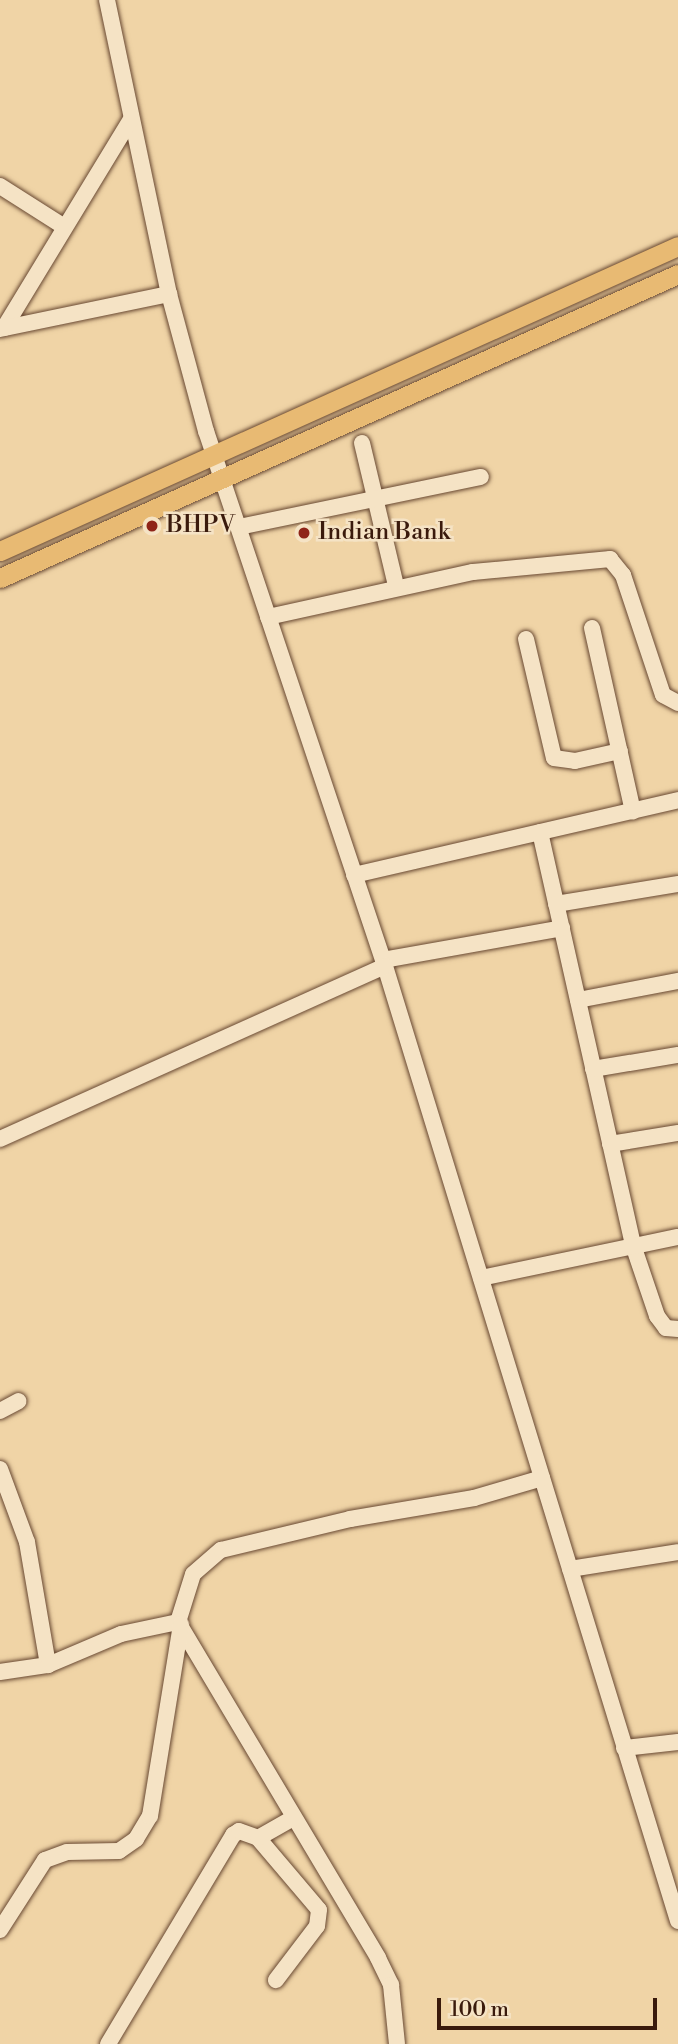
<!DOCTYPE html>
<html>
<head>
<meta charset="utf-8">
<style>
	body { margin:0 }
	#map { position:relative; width:678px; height:2044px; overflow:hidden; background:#f0d4a6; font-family:"Libre Bodoni",serif }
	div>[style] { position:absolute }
	.roads { filter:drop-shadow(0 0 2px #684832) drop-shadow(0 0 2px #684832) }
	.minor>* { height:16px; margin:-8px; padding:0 8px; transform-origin:8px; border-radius:8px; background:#f5e3c5 }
	.major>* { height:19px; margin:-9.5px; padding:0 9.5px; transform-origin:9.5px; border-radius:9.5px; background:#e8ba73 }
	.dots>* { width:19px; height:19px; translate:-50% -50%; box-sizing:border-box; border:4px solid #f5e3c5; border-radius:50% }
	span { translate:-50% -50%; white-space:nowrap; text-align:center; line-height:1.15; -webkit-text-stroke:5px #f5e3c5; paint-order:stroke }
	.poi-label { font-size:24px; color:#3a1a0c }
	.left { translate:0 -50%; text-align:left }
	.scale { position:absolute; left:437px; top:1998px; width:220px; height:32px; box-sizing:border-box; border:4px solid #3a1a0c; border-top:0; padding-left:9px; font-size:21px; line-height:24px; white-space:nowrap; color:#3a1a0c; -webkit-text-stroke:5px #f5e3c5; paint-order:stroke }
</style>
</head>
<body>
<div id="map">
	<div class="roads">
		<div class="minor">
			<div style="left:107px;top:0;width:300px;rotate:78.1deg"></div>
			<div style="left:169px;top:294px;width:142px;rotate:74.9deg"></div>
			<div style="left:206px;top:431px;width:564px;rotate:71.5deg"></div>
			<div style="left:385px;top:966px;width:999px;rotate:72.94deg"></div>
			<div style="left:0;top:186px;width:75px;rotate:32.4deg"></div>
			<div style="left:4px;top:328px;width:245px;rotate:-58.7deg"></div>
			<div style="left:0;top:329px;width:173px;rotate:-11.7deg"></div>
			<div style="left:362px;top:443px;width:147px;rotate:76.6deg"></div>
			<div style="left:239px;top:527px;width:247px;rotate:-11.7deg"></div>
			<div style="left:268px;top:617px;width:210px;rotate:-12.4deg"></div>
			<div style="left:473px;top:572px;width:138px;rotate:-5.4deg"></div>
			<div style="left:610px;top:559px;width:21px;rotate:51deg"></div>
			<div style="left:623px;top:575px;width:126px;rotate:71.6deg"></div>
			<div style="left:663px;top:695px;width:17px;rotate:28deg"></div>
			<div style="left:592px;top:628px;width:188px;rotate:77.4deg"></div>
			<div style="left:526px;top:639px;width:122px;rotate:76.8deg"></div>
			<div style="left:554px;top:758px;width:21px;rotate:8deg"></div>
			<div style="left:575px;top:761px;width:46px;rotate:-12.5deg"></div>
			<div style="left:540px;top:832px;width:423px;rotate:77.3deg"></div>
			<div style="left:633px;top:1245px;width:75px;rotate:71.3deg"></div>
			<div style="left:657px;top:1316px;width:15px;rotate:53deg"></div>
			<div style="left:666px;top:1328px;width:12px;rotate:5deg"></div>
			<div style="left:354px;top:875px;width:333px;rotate:-13deg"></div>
			<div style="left:556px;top:904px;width:124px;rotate:-9.3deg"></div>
			<div style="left:383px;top:960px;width:182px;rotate:-10.1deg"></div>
			<div style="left:578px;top:1000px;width:102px;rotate:-10.8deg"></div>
			<div style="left:593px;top:1069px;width:86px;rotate:-9.4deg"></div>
			<div style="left:0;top:1139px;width:422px;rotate:-24.2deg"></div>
			<div style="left:610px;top:1144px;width:69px;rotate:-9.2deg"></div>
			<div style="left:481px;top:1278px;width:201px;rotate:-11.8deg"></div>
			<div style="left:0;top:1411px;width:21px;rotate:-28deg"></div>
			<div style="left:0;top:1469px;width:78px;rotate:69.7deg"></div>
			<div style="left:27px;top:1542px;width:125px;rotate:80.3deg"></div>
			<div style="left:570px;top:1569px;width:109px;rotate:-8.9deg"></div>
			<div style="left:178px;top:1622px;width:391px;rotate:59.2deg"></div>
			<div style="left:378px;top:1958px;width:30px;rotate:64deg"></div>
			<div style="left:391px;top:1985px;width:59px;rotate:84.2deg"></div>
			<div style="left:0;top:1672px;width:49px;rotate:-8.3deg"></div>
			<div style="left:48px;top:1665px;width:79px;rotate:-23deg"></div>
			<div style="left:121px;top:1634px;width:58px;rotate:-11.9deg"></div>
			<div style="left:178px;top:1622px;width:50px;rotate:-72.6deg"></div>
			<div style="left:193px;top:1574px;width:37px;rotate:-41deg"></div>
			<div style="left:221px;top:1550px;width:133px;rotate:-13.5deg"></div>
			<div style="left:350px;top:1519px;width:126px;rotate:-9.6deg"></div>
			<div style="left:474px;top:1498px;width:71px;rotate:-16.4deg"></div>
			<div style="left:624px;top:1748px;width:54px;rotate:-6.3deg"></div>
			<div style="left:258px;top:1838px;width:94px;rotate:49.7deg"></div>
			<div style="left:319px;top:1910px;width:16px;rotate:97deg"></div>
			<div style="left:317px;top:1926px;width:68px;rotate:127.2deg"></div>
			<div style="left:0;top:1930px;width:83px;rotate:-57.3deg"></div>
			<div style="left:45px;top:1860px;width:23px;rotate:-20deg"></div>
			<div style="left:67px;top:1852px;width:52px;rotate:-1.1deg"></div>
			<div style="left:119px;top:1851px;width:21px;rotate:-35deg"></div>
			<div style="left:136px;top:1839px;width:27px;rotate:-59deg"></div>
			<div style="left:150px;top:1816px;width:194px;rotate:-80.8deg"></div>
			<div style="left:108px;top:2044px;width:244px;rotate:-59.1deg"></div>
			<div style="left:233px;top:1835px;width:7px;rotate:-34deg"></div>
			<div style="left:239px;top:1831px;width:20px;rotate:20deg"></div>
			<div style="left:258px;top:1838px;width:40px;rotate:-29.7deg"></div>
		</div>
		<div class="major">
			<div style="left:0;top:551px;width:743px;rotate:-24.22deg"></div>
			<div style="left:0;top:578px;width:743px;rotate:-24.15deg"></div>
		</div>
	</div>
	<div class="dots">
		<div style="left:152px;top:526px;background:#8f2418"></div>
		<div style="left:304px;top:533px;background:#8f2418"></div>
	</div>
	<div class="poi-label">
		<span class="left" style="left:166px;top:526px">BHPV</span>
		<span class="left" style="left:318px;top:533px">Indian Bank</span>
	</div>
	<div class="scale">100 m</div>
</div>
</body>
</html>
